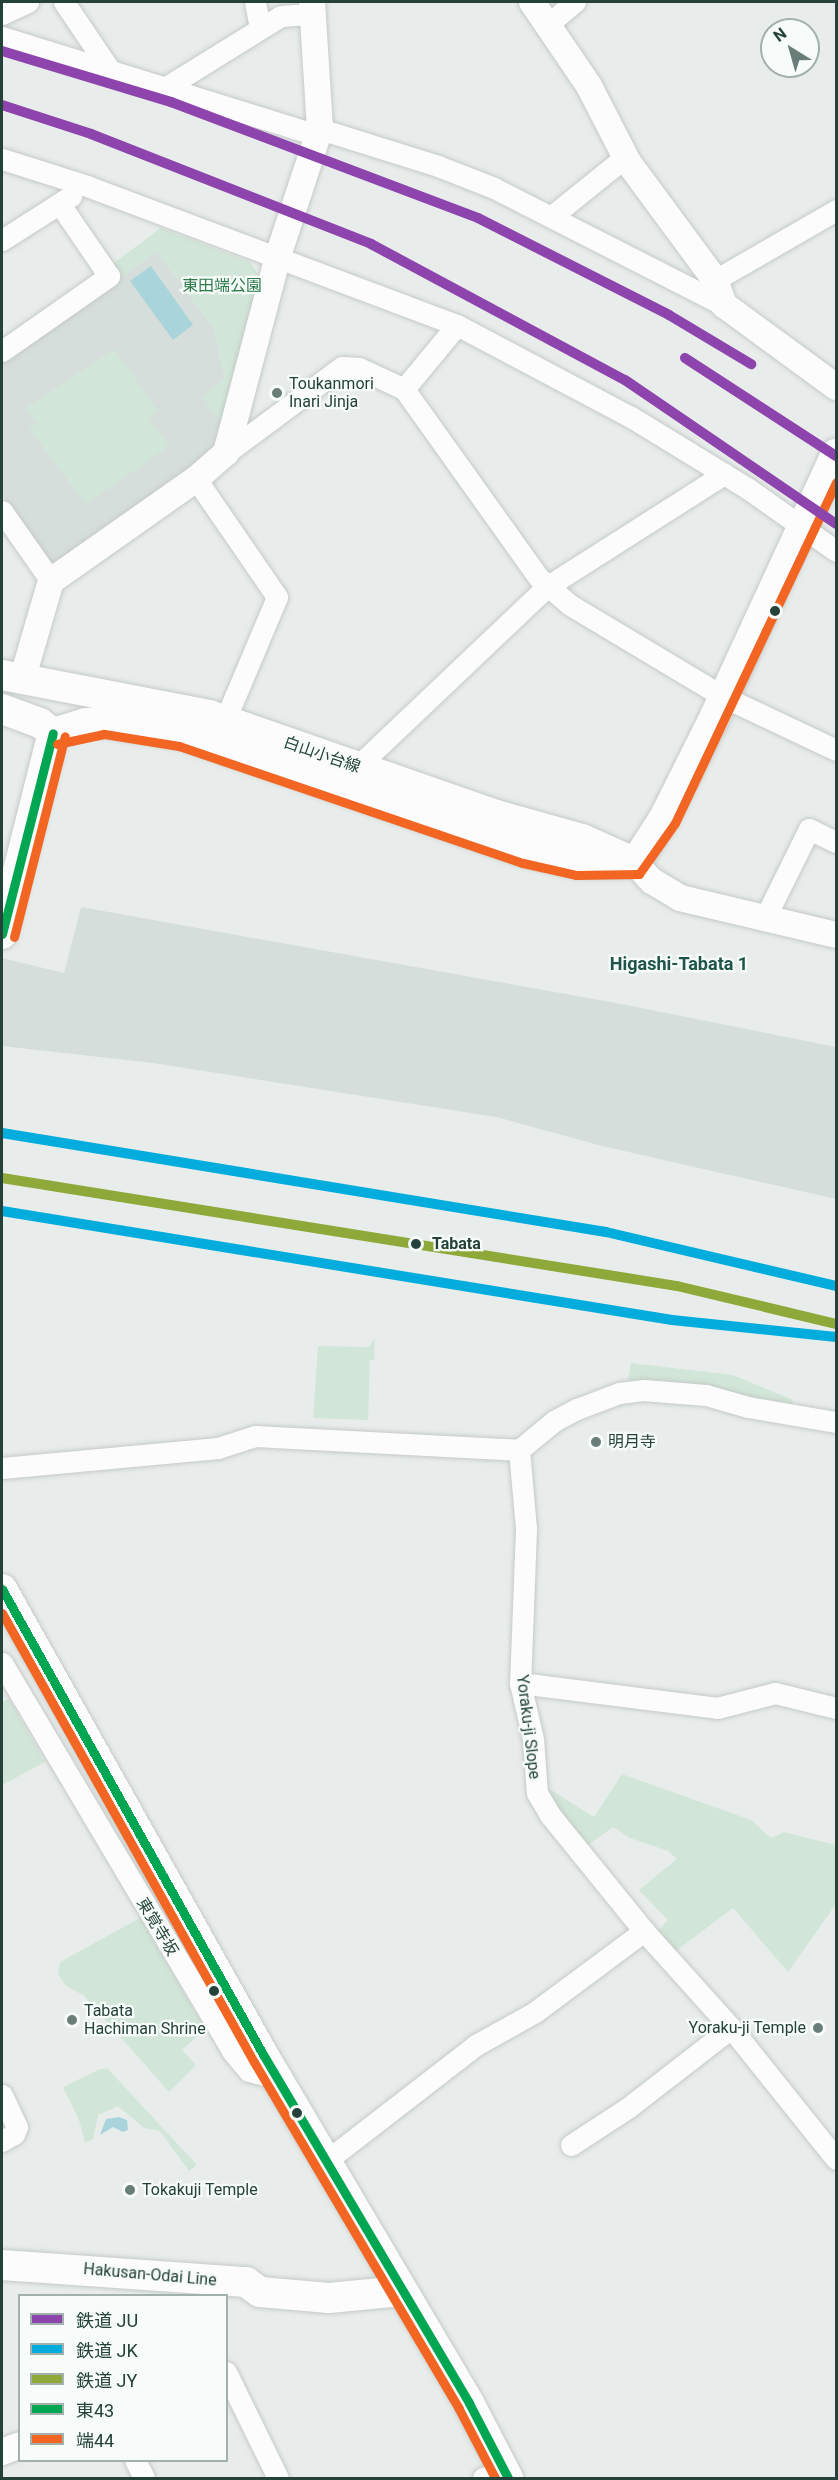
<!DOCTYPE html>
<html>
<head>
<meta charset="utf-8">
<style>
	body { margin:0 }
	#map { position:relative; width:838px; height:2480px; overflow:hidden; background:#e8edeb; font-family:Roboto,"Noto Sans JP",sans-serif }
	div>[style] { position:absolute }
	.built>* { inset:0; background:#d6dedb }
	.green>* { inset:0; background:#d1e6d8 }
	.water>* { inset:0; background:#a9d4db }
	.roads { filter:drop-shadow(0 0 2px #c5cac8) drop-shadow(0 0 2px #c5cac8) }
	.minor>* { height:21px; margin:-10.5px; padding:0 10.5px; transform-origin:10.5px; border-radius:10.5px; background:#fcfcfc }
	.tertiary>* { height:26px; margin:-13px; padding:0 13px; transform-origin:13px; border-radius:13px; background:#fcfcfc }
	.secondary>* { height:30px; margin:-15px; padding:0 15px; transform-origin:15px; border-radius:15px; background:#fcfcfc }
	.bus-1>* { height:9px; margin:-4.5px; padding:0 4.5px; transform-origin:4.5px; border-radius:4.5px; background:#00a651 }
	.bus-2>* { height:9px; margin:-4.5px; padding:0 4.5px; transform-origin:4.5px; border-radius:4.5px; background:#f26522 }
	.rail-1>* { height:10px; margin:-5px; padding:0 5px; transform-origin:5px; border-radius:5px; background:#8e44ad }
	.rail-2>* { height:10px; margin:-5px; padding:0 5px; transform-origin:5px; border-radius:5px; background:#02acdc }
	.rail-3>* { height:10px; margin:-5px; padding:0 5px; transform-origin:5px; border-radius:5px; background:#8ea939 }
	.dots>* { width:16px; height:16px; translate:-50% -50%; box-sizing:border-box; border:3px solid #f7fbf9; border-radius:50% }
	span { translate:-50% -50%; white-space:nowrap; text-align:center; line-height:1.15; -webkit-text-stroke:4.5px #f7fbf9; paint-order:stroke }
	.park-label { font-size:16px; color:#2d7a4b }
	.poi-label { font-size:16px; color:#24423a }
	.left { translate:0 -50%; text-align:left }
	.right { translate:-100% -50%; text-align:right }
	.street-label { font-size:16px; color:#24423a }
	.stop-label { font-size:16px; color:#24423a; font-weight:700 }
	.neighbourhood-label { font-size:18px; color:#1f5548; font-weight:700 }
	.frame { position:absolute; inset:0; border:3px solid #24423a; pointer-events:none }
	.legend { position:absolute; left:18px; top:2294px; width:210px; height:168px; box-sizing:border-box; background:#f7fbf9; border:2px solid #a3b1ad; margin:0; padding:8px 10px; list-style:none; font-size:18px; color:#24423a }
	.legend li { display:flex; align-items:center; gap:12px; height:30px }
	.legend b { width:30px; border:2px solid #a3b1ad }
	.north { position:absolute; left:760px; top:18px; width:60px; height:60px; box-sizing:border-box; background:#f7fbf9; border:2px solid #a3b1ad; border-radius:50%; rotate:323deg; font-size:16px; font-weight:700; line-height:24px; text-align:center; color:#24423a }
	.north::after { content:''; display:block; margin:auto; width:21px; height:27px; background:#697e78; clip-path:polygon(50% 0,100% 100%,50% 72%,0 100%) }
</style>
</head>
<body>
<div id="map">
	<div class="built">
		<div style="clip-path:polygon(157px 251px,214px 329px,225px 379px,223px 424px,209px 453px,53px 564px,48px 562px,2px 495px,2px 360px)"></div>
		<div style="clip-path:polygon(81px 907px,616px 1003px,836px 1047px,836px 1199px,602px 1146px,496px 1117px,153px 1063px,2px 1046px,2px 958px,64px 973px)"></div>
	</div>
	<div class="green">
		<div style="clip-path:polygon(161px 228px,250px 262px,259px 276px,223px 424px,202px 397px,225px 379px,214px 329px,157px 251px,120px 278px,111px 265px)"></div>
		<div style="clip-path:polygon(114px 349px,158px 411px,149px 418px,169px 446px,86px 504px,29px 428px,37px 423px,26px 408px)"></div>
		<div style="clip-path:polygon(375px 1339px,374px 1360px,370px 1360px,368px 1420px,313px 1418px,318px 1346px,369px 1347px)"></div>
		<div style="clip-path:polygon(631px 1363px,733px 1375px,793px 1400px,792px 1404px,662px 1380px,628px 1380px)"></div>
		<div style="clip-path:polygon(9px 1699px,45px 1762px,2px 1785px,2px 1702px)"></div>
		<div style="clip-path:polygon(622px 1774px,751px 1820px,771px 1838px,784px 1832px,836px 1845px,836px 1904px,788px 1972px,733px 1908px,676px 1951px,658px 1931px,668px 1920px,639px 1890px,677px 1859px,668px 1851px,630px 1838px,613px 1827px,583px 1849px,543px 1785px,594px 1817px)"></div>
		<div style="clip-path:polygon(140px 1918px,205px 2029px,182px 2050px,196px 2065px,169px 2092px,83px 1995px,66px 1986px,58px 1974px,60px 1962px)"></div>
		<div style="clip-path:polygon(100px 2069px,108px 2069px,197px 2165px,189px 2171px,160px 2131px,144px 2128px,118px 2106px,98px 2115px,93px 2139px,85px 2143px,79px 2120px,63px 2087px)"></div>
	</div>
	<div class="water">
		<div style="clip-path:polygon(151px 266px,193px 325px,173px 340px,130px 281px)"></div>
		<div style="clip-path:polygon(119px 2117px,127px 2120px,128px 2130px,123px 2132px,113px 2127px,100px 2135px,106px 2119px)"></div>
	</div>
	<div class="roads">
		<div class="minor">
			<div style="left:64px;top:2px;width:81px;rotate:56.1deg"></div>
			<div style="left:255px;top:2px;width:25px;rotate:79deg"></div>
			<div style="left:2px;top:14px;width:29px;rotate:-25deg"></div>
			<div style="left:546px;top:26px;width:38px;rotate:-40deg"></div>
			<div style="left:2px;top:37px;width:330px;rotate:17.3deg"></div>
			<div style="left:168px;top:86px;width:133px;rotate:-31.8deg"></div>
			<div style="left:281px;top:16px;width:32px;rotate:-4deg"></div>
			<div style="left:320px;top:129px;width:124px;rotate:17.4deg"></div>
			<div style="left:438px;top:166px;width:60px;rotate:21.4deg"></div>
			<div style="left:494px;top:188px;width:258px;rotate:27deg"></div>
			<div style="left:2px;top:159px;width:89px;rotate:17.6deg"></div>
			<div style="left:87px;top:186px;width:395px;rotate:20.6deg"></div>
			<div style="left:457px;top:325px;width:197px;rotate:27.9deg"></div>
			<div style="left:631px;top:417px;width:136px;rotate:31.5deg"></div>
			<div style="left:747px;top:488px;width:109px;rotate:35.3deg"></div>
			<div style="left:552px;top:216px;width:94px;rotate:-38.9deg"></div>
			<div style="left:2px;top:240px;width:82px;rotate:-32.5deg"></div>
			<div style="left:715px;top:280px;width:140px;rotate:-30deg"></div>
			<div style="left:2px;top:351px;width:131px;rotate:-35deg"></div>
			<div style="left:109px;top:276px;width:88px;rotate:-124.4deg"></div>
			<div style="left:404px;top:389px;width:83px;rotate:-50.4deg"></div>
			<div style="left:226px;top:453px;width:144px;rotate:-36.6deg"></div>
			<div style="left:342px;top:367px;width:17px;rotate:3deg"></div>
			<div style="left:359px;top:368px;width:50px;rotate:25deg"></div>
			<div style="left:404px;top:389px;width:232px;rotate:54.5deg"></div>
			<div style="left:539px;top:578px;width:41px;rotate:41.1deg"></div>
			<div style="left:570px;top:605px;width:179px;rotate:30.9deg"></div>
			<div style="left:724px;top:697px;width:124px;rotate:25.3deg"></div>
			<div style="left:196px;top:479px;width:143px;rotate:55.5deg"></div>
			<div style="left:277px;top:597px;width:134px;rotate:112.9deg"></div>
			<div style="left:2px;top:511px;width:85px;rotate:55deg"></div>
			<div style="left:357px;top:767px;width:263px;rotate:-43.5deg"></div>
			<div style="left:548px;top:586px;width:209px;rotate:-32.5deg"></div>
			<div style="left:765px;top:918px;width:99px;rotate:-63.7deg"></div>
			<div style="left:809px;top:829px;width:30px;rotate:26deg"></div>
			<div style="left:519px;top:1450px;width:79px;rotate:84.9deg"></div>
			<div style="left:526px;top:1529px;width:154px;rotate:92.2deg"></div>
			<div style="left:520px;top:1683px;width:57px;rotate:76.9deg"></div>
			<div style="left:533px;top:1739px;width:54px;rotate:85.8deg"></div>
			<div style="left:537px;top:1793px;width:26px;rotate:59deg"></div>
			<div style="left:550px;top:1815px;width:149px;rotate:51deg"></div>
			<div style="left:644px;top:1931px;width:130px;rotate:48.1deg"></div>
			<div style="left:731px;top:2028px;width:168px;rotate:51.3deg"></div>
			<div style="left:2px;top:1468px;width:217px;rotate:-5.3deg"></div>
			<div style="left:218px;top:1448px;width:39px;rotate:-18deg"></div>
			<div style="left:255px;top:1436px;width:264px;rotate:3deg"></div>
			<div style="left:519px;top:1450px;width:45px;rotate:-39.6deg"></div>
			<div style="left:554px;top:1421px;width:26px;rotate:-28deg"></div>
			<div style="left:577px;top:1409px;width:45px;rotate:-20.9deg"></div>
			<div style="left:619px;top:1393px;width:24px;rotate:-7deg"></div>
			<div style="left:643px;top:1390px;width:63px;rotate:4.5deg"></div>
			<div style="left:706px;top:1395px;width:44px;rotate:15.9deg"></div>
			<div style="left:748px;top:1407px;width:89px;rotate:9.7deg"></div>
			<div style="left:2px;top:1663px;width:451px;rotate:59.3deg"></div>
			<div style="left:232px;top:2051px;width:26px;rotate:50deg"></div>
			<div style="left:249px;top:2071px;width:29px;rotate:14deg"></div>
			<div style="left:520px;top:1683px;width:199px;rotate:7.2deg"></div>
			<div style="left:717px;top:1708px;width:60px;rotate:-14.5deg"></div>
			<div style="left:775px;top:1693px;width:63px;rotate:13.8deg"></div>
			<div style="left:2px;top:2095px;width:35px;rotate:65deg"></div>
			<div style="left:17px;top:2127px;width:8px;rotate:113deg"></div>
			<div style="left:14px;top:2134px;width:14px;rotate:150deg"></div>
			<div style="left:571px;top:2145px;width:69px;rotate:-33.2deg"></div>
			<div style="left:629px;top:2107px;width:129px;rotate:-37.8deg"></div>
			<div style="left:326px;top:2161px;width:190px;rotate:-37.7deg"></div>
			<div style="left:476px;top:2045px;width:68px;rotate:-29.2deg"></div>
			<div style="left:535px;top:2012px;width:136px;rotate:-36.6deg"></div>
			<div style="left:226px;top:2372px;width:118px;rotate:63.9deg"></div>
			<div style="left:135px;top:2460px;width:20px;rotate:63deg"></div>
			<div style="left:483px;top:2478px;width:22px;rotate:-18deg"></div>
		</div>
		<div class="tertiary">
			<div style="left:532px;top:2px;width:102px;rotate:55.8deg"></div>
			<div style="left:589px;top:86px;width:85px;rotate:62.8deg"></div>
			<div style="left:628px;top:162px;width:147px;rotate:53.6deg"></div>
			<div style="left:715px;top:280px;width:27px;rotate:70deg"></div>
			<div style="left:724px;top:305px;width:139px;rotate:36.2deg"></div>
			<div style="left:22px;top:680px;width:103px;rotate:-73.7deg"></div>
			<div style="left:51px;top:581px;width:177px;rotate:-35.1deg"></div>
			<div style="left:196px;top:479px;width:40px;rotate:-41deg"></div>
			<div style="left:226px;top:453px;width:204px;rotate:-75.2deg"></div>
			<div style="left:278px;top:256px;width:134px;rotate:-71.7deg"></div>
			<div style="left:320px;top:129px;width:127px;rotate:-93.6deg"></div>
			<div style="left:635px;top:863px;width:25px;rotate:47deg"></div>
			<div style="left:652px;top:881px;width:33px;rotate:31deg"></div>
			<div style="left:680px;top:898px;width:160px;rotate:13.3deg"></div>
			<div style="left:2px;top:2452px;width:19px;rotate:-21deg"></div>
		</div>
		<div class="secondary">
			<div style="left:2px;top:675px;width:211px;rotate:10.9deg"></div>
			<div style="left:209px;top:715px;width:304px;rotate:19.2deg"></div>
			<div style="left:496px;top:815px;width:89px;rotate:15.6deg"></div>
			<div style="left:582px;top:839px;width:49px;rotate:24deg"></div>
			<div style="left:2px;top:709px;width:40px;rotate:20.2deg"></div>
			<div style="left:40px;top:723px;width:16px;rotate:38deg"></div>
			<div style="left:53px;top:733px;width:34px;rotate:-17deg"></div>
			<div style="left:85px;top:723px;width:20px;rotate:-3deg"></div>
			<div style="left:105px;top:722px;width:78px;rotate:8.9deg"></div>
			<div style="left:182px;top:734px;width:365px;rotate:18.9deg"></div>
			<div style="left:527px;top:852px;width:51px;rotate:12.4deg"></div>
			<div style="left:577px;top:863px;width:58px"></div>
			<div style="left:635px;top:863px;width:54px;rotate:-57.2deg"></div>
			<div style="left:664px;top:818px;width:114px;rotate:-63.4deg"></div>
			<div style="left:715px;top:716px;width:289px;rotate:-65.2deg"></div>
			<div style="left:2px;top:934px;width:207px;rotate:-75.8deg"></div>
			<div style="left:2px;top:1589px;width:535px;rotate:60.71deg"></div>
			<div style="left:264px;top:2056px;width:403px;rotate:59.4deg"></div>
			<div style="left:469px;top:2403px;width:85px;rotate:62.5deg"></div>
			<div style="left:2px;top:2265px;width:245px;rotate:4deg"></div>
			<div style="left:246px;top:2282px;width:17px;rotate:36deg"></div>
			<div style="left:260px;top:2292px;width:69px;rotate:5deg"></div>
			<div style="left:329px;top:2298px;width:73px;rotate:-5.5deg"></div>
		</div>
	</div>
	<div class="bus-1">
		<div style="left:2px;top:934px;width:207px;rotate:-75.8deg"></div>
		<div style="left:2px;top:1589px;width:535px;rotate:60.71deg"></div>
		<div style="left:264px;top:2056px;width:403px;rotate:59.4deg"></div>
		<div style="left:469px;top:2403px;width:85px;rotate:62.5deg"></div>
	</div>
	<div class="bus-2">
		<div style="left:57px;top:744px;width:48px;rotate:-12deg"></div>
		<div style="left:104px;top:734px;width:76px;rotate:9.1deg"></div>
		<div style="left:179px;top:746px;width:363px;rotate:18.8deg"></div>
		<div style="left:523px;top:863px;width:54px;rotate:12.8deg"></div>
		<div style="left:576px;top:875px;width:63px;rotate:-0.9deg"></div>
		<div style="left:639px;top:874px;width:62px;rotate:-54.8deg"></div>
		<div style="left:675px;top:823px;width:377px;rotate:-64.7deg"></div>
		<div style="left:14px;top:937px;width:207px;rotate:-75.8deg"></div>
		<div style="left:2px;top:1613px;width:515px;rotate:60.7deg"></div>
		<div style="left:254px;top:2062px;width:403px;rotate:59.4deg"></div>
		<div style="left:459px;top:2409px;width:78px;rotate:62.4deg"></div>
	</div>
	<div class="rail-1">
		<div style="left:2px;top:51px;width:177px;rotate:16.8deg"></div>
		<div style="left:171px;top:102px;width:328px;rotate:20.7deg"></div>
		<div style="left:478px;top:218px;width:214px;rotate:26.9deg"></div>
		<div style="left:669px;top:315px;width:96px;rotate:30.9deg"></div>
		<div style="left:2px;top:105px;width:94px;rotate:18deg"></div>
		<div style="left:91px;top:134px;width:301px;rotate:21.4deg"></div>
		<div style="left:371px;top:244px;width:288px;rotate:28.2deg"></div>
		<div style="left:625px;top:380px;width:255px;rotate:34.3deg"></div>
		<div style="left:685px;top:358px;width:180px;rotate:33deg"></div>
	</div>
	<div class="rail-2">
		<div style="left:2px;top:1133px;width:612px;rotate:9.31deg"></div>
		<div style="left:606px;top:1232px;width:236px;rotate:13.2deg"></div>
		<div style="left:2px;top:1211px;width:679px;rotate:9.24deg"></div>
		<div style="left:672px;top:1320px;width:165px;rotate:5.9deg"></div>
	</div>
	<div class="rail-3">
		<div style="left:2px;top:1178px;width:684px;rotate:9.09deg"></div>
		<div style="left:677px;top:1286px;width:163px;rotate:13.4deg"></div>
	</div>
	<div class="dots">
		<div style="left:277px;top:393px;background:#697e78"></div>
		<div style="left:775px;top:611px;background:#24423a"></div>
		<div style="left:416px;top:1244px;background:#24423a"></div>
		<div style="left:596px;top:1442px;background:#697e78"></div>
		<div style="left:214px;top:1991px;background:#24423a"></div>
		<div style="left:72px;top:2020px;background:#697e78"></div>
		<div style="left:818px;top:2028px;background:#697e78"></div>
		<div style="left:297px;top:2113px;background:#24423a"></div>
		<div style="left:130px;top:2190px;background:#697e78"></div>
	</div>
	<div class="park-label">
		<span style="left:222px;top:286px">東田端公園</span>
	</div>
	<div class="poi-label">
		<span class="left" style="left:289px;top:393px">Toukanmori<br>Inari Jinja</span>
		<span class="left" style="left:608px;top:1442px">明月寺</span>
		<span class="left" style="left:84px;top:2020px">Tabata<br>Hachiman Shrine</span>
		<span class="right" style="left:806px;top:2028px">Yoraku-ji Temple</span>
		<span class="left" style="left:142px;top:2190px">Tokakuji Temple</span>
	</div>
	<div class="street-label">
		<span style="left:322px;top:755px;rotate:19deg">白山小台線</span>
		<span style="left:528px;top:1727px;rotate:83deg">Yoraku-ji Slope</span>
		<span style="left:157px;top:1927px;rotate:59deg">東覚寺坂</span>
		<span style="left:150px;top:2275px;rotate:5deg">Hakusan-Odai Line</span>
	</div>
	<div class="stop-label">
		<span class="left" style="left:432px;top:1244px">Tabata</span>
	</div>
	<div class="neighbourhood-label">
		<span style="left:679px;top:964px">Higashi-Tabata 1</span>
	</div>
	<div class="frame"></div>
	<ul class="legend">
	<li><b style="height:8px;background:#8e44ad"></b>鉄道 JU</li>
	<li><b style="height:8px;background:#02acdc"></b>鉄道 JK</li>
	<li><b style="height:8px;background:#8ea939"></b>鉄道 JY</li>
	<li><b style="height:8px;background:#00a651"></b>東43</li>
	<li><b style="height:8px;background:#f26522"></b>端44</li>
	</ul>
	<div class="north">N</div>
</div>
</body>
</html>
